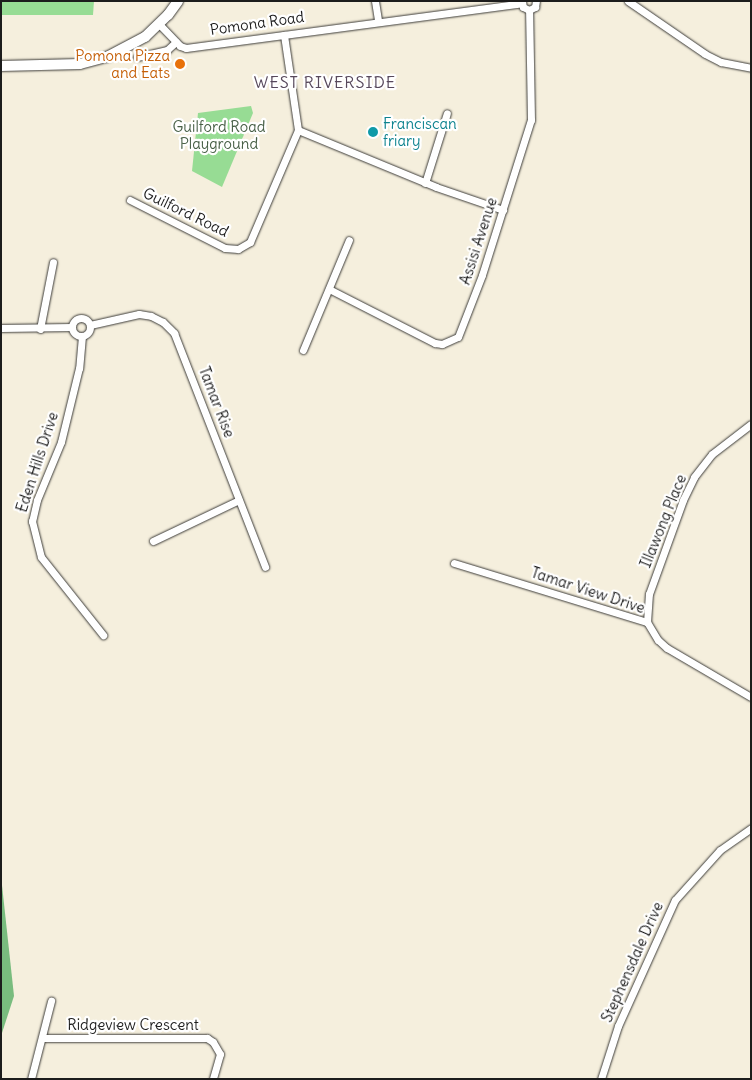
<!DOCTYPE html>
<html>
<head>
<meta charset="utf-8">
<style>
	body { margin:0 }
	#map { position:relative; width:752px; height:1080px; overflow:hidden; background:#f5efdd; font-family:Delius,sans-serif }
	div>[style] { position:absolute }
	.green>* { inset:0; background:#97dc94 }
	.forest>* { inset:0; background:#79bc7e }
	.roads { filter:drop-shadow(0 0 1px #3d3c39) drop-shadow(0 0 1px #3d3c39) }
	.street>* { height:7px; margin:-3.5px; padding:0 3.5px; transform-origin:3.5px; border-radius:3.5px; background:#fff }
	.street>.ring { margin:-3.5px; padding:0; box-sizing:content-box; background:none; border:7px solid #fff; border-radius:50% }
	.secondary>* { height:10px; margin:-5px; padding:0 5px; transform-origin:5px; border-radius:5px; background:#fff }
	.dots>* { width:14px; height:14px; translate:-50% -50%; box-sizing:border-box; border:2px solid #fff; border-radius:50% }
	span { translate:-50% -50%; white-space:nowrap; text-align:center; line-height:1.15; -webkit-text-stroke:4.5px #fff; paint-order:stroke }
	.street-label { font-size:15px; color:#1c1c1c }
	.food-label { font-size:15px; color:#c56008 }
	.right { translate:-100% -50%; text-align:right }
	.culture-label { font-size:15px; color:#0d838f }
	.left { translate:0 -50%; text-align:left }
	.park-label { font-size:15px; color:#475f46 }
	.neighbourhood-label { font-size:16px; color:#57485b; letter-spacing:1px }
	.frame { position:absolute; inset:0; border:2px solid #1c1c1c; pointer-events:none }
</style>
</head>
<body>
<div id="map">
	<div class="green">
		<div style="clip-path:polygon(1px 1px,94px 1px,93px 15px,1px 15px)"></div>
		<div style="clip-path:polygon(251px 106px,253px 113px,222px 187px,192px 171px,198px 113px)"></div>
	</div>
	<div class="forest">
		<div style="clip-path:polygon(1px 876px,14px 996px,1px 1036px)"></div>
	</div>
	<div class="roads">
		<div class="street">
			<div style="left:375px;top:1px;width:20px;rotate:81deg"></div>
			<div style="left:522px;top:1px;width:6px;rotate:81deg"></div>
			<div style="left:523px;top:7px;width:7px;rotate:27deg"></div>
			<div style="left:529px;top:10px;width:7px;rotate:-27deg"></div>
			<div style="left:535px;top:7px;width:6px;rotate:-81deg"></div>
			<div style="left:628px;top:1px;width:93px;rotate:34.5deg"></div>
			<div style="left:705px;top:54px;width:18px;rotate:27deg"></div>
			<div style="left:721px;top:62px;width:31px;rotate:11deg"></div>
			<div style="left:159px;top:24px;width:30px;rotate:46deg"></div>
			<div style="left:180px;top:46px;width:6px;rotate:18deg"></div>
			<div style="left:186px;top:48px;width:339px;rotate:-7.6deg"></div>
			<div style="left:137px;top:57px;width:31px;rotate:-13deg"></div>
			<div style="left:167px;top:50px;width:12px;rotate:-42deg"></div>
			<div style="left:298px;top:130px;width:149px;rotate:22.4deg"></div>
			<div style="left:436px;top:187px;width:71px;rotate:18.9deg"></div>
			<div style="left:425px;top:183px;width:73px;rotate:-72.6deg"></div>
			<div style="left:130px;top:200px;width:106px;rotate:26.8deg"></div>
			<div style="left:225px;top:248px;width:13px;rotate:4deg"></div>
			<div style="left:238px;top:249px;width:14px;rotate:-30deg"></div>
			<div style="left:250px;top:242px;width:122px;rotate:-66.8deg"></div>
			<div style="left:298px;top:130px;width:96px;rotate:-98.4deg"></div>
			<div style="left:329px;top:289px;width:119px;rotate:27deg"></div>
			<div style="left:435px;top:343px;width:7px;rotate:8deg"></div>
			<div style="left:442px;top:344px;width:17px;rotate:-24deg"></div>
			<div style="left:458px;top:337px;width:66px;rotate:-68.8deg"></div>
			<div style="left:482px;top:275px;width:163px;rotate:-72.5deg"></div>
			<div style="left:531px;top:120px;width:110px;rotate:-91deg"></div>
			<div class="ring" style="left:72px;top:318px;width:11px;height:11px"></div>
			<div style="left:90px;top:325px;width:50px;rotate:-12.7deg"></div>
			<div style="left:139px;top:314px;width:12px;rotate:9deg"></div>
			<div style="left:151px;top:316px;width:13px;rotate:27deg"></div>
			<div style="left:163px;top:322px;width:16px;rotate:45deg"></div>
			<div style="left:174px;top:333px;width:251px;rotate:68.7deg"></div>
			<div style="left:1px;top:328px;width:71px;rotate:-0.8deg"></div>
			<div style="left:40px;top:329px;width:68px;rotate:-79deg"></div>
			<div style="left:82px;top:336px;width:32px;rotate:95deg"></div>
			<div style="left:79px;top:368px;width:76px;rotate:103.7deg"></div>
			<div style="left:61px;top:442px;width:63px;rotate:112.5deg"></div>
			<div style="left:37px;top:500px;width:22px;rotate:103deg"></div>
			<div style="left:32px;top:521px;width:37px;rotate:76deg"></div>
			<div style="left:41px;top:557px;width:100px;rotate:51.5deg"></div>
			<div style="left:303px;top:350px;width:119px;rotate:-67.3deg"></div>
			<div style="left:153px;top:541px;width:95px;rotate:-25.5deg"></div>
			<div style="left:454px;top:563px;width:202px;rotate:17deg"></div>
			<div style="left:647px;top:622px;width:21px;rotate:59deg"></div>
			<div style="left:658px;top:640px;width:12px;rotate:42deg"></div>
			<div style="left:667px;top:648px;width:97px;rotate:30.3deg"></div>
			<div style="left:647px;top:622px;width:28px;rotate:-86deg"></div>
			<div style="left:649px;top:594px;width:100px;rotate:-70.1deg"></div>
			<div style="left:683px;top:500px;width:25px;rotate:-64deg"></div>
			<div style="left:694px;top:477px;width:29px;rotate:-52deg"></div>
			<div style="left:712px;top:454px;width:49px;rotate:-37.6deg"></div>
			<div style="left:42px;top:1038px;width:165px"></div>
			<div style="left:207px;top:1038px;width:7px;rotate:34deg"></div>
			<div style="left:213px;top:1042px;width:14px;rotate:60deg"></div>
			<div style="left:220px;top:1054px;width:26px;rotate:106deg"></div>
			<div style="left:31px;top:1079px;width:81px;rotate:-75.6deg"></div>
			<div style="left:601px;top:1079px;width:56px;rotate:-72.2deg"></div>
			<div style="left:618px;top:1026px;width:138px;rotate:-65.7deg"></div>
			<div style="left:675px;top:900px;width:67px;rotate:-48deg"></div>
			<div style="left:720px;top:850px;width:38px;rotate:-35deg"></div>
		</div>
		<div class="secondary">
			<div style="left:1px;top:66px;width:79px;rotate:-1.5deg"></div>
			<div style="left:80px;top:64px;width:28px;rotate:-15deg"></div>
			<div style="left:107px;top:57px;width:43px;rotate:-27.8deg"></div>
			<div style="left:145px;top:37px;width:32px;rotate:-44deg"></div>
			<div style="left:168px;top:15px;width:17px;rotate:-54deg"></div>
		</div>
	</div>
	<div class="dots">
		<div style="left:180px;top:64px;background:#e8710a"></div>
		<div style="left:373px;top:132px;background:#0f9aa8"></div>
	</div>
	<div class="street-label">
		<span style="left:257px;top:23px;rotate:-8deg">Pomona Road</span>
		<span style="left:186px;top:212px;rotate:26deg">Guilford Road</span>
		<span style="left:478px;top:241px;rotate:-72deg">Assisi Avenue</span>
		<span style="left:217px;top:402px;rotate:69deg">Tamar Rise</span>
		<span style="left:37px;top:462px;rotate:-72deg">Eden Hills Drive</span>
		<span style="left:663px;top:521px;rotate:-68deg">Illawong Place</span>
		<span style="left:588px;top:590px;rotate:18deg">Tamar View Drive</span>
		<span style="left:632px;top:962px;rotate:-66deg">Stephensdale Drive</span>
		<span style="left:133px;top:1025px">Ridgeview Crescent</span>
	</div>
	<div class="food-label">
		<span class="right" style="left:170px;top:64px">Pomona Pizza<br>and Eats</span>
	</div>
	<div class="culture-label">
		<span class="left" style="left:383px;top:132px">Franciscan<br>friary</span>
	</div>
	<div class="park-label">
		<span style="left:219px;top:135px">Guilford Road<br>Playground</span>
	</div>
	<div class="neighbourhood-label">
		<span style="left:325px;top:82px">WEST RIVERSIDE</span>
	</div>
	<div class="frame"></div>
</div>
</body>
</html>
